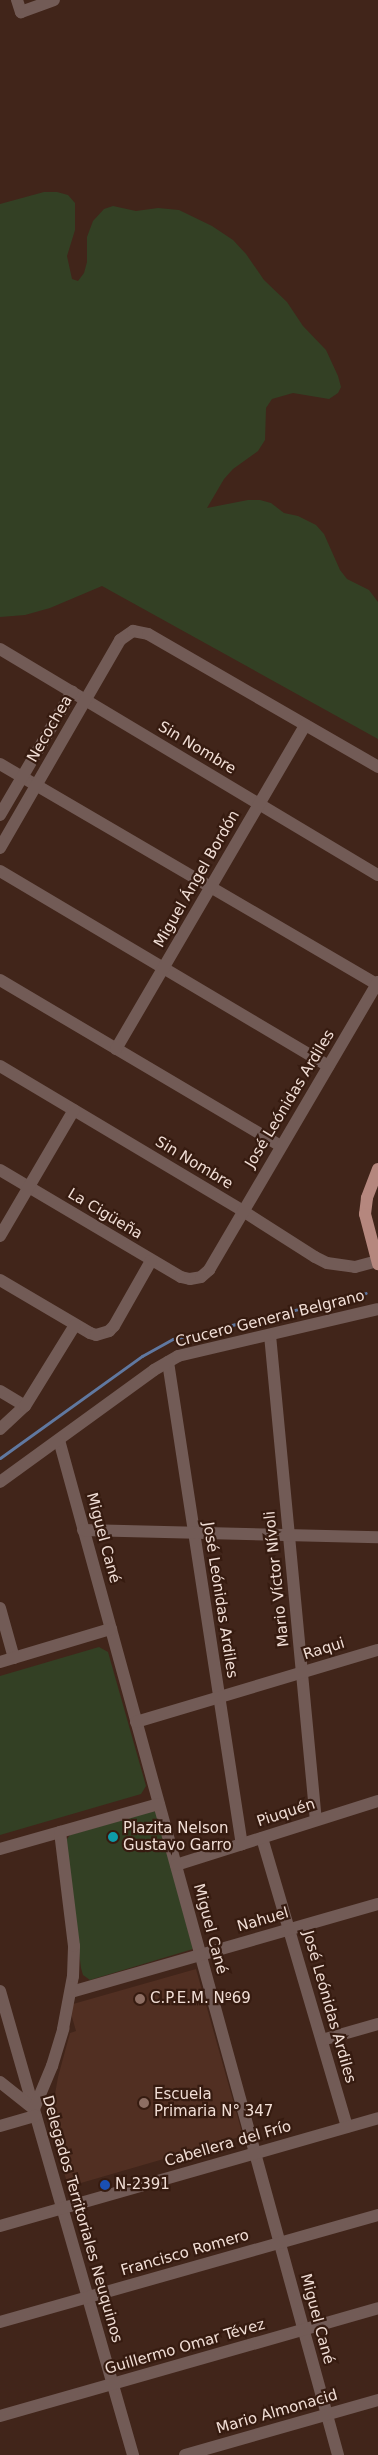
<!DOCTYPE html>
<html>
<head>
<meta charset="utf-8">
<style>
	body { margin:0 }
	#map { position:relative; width:378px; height:2455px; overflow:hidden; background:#41251a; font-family:"DejaVu Sans",sans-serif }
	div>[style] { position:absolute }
	.built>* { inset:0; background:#512f22 }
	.green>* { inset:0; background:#334024 }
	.stream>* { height:3px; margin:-1.5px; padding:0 1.5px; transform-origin:1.5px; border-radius:1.5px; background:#6078a0 }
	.minor>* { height:12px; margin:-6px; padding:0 6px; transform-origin:6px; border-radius:6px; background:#725b56 }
	.major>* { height:12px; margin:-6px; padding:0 6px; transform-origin:6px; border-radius:6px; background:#b5877e }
	.dots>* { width:14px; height:14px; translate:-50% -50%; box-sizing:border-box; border:2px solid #361b10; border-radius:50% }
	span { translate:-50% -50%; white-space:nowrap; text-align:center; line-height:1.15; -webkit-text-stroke:4.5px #361b10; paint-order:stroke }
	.street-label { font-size:15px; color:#f1ded6 }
	.poi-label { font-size:15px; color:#f1ded6 }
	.left { translate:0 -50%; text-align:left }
</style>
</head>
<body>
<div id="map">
	<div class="built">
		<div style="clip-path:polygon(196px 1969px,243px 2136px,74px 2185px,66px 2179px,50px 2123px,58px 2077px,70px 2033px,76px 2031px,70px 2010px,73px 2004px)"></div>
	</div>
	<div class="green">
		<div style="clip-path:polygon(44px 192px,57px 192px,68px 195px,75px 203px,75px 230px,67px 256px,72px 279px,78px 281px,84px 273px,87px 262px,87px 237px,93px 221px,104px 209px,113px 206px,136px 211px,158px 208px,179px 210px,212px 226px,233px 240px,246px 254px,264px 280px,287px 302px,303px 326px,326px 350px,338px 376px,341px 387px,338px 393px,329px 399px,293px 393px,272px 399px,266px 408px,265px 440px,258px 451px,233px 469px,224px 479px,207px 508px,248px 500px,260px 500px,271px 503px,284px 513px,298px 516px,316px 525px,324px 534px,340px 570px,347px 579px,369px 590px,378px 602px,378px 739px,102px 586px,50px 608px,25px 615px,0 617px,0 204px)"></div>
		<div style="clip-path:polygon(99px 1647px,108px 1652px,146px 1786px,141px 1794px,0 1835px,0 1676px)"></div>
		<div style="clip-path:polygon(153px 1811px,156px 1812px,193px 1949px,90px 1980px,83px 1975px,81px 1968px,66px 1848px,67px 1839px,70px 1835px)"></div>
	</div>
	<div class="stream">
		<div style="left:0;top:1458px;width:175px;rotate:-35.7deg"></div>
		<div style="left:142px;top:1356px;width:35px;rotate:-29deg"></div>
		<div style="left:173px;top:1339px;width:198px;rotate:-13.4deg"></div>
	</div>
	<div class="minor">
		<div style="left:17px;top:0;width:13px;rotate:72deg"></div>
		<div style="left:21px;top:12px;width:35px;rotate:-20deg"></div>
		<div style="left:0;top:649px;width:440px;rotate:30.9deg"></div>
		<div style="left:0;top:764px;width:436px;rotate:30.3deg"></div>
		<div style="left:0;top:815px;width:143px;rotate:-59.7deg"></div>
		<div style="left:0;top:848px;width:240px;rotate:-60deg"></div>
		<div style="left:120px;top:640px;width:16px;rotate:-35deg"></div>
		<div style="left:133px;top:631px;width:15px;rotate:11deg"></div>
		<div style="left:148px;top:634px;width:266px;rotate:30deg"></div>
		<div style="left:0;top:871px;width:382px;rotate:30.7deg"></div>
		<div style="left:0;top:980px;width:326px;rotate:30.6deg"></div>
		<div style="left:116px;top:1049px;width:375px;rotate:-59.7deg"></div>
		<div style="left:0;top:1066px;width:283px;rotate:30.8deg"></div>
		<div style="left:243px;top:1211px;width:85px;rotate:32.6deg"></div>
		<div style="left:315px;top:1257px;width:13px;rotate:27deg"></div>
		<div style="left:327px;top:1263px;width:28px;rotate:8deg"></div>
		<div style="left:355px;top:1267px;width:23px;rotate:-15deg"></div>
		<div style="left:0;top:1170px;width:210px;rotate:30.6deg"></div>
		<div style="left:181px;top:1277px;width:9px;rotate:13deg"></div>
		<div style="left:190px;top:1279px;width:11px;rotate:-10deg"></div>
		<div style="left:201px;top:1277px;width:11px;rotate:-41deg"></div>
		<div style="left:209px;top:1270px;width:334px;rotate:-59.6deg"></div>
		<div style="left:0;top:1236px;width:146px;rotate:-59.6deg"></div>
		<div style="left:0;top:1280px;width:104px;rotate:30.5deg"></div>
		<div style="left:90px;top:1333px;width:6px;rotate:18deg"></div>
		<div style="left:96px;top:1335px;width:14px;rotate:-17deg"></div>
		<div style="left:109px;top:1331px;width:7px;rotate:-45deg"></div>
		<div style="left:114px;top:1326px;width:75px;rotate:-60.4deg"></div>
		<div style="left:270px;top:1335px;width:487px;rotate:84.6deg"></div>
		<div style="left:168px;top:1362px;width:488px;rotate:81.3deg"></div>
		<div style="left:0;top:1391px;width:29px;rotate:31deg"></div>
		<div style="left:0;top:1429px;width:34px;rotate:-43deg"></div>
		<div style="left:25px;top:1406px;width:95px;rotate:-58.3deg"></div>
		<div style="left:59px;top:1440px;width:1053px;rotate:74.63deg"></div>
		<div style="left:0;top:1482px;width:190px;rotate:-36deg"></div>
		<div style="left:154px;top:1370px;width:28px;rotate:-30deg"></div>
		<div style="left:178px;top:1356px;width:205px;rotate:-13.2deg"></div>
		<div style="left:83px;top:1530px;width:295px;rotate:1.4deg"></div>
		<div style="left:0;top:1608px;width:52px;rotate:74.4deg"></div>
		<div style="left:0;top:1662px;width:116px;rotate:-16.6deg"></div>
		<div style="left:136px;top:1722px;width:252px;rotate:-16.6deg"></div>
		<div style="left:262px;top:1838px;width:301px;rotate:73.6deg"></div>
		<div style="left:0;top:1849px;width:165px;rotate:-15.8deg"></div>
		<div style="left:176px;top:1865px;width:212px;rotate:-17.6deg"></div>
		<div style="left:0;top:1991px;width:483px;rotate:74deg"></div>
		<div style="left:71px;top:1992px;width:319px;rotate:-16deg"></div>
		<div style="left:322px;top:2040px;width:58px;rotate:-15.9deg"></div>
		<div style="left:0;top:2082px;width:43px;rotate:38.5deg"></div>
		<div style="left:34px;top:2109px;width:47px;rotate:-67.3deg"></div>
		<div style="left:52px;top:2066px;width:39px;rotate:-73deg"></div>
		<div style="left:63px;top:2029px;width:54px;rotate:-79.3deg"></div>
		<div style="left:73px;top:1976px;width:30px;rotate:-88deg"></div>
		<div style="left:74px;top:1946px;width:115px;rotate:-97deg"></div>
		<div style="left:0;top:2126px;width:37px;rotate:-16deg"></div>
		<div style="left:0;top:2226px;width:393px;rotate:-15.9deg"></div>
		<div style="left:0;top:2322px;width:393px;rotate:-15.8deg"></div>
		<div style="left:0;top:2416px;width:393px;rotate:-15.9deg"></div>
		<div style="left:185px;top:2455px;width:201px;rotate:-15.9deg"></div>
	</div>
	<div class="major">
		<div style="left:378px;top:1169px;width:31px;rotate:111deg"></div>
		<div style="left:367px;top:1198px;width:16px;rotate:97deg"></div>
		<div style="left:365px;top:1214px;width:52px;rotate:75.4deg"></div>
	</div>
	<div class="dots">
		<div style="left:113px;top:1837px;background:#0f9aa8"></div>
		<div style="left:140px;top:1999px;background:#8d6e63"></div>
		<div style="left:144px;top:2103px;background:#8d6e63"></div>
		<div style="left:105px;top:2185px;background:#1a4fb4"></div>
	</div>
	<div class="street-label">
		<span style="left:50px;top:729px;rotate:-60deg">Necochea</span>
		<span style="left:197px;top:748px;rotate:31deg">Sin Nombre</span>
		<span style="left:197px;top:879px;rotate:-60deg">Miguel Ángel Bordón</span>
		<span style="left:290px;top:1099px;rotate:-59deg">José Leónidas Ardiles</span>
		<span style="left:194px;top:1163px;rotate:31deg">Sin Nombre</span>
		<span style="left:105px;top:1214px;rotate:31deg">La Cigüeña</span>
		<span style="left:270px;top:1319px;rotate:-14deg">Crucero General Belgrano</span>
		<span style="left:103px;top:1538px;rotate:75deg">Miguel Cané</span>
		<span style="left:277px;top:1579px;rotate:-96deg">Mario Víctor Nívoli</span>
		<span style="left:220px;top:1600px;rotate:81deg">José Leónidas Ardiles</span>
		<span style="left:324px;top:1649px;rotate:-17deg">Raqui</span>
		<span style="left:286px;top:1813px;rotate:-18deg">Piuquén</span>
		<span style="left:263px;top:1920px;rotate:-16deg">Nahuel</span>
		<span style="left:210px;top:1929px;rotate:75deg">Miguel Cané</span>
		<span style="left:329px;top:2007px;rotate:74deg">José Leónidas Ardiles</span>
		<span style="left:228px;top:2144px;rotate:-16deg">Cabellera del Frío</span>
		<span style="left:82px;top:2219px;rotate:74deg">Delegados Territoriales Neuquinos</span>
		<span style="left:185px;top:2253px;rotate:-16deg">Francisco Romero</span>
		<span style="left:317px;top:2319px;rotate:75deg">Miguel Cané</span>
		<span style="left:185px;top:2347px;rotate:-16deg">Guillermo Omar Tévez</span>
		<span style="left:277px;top:2412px;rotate:-16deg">Mario Almonacid</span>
	</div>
	<div class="poi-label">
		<span class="left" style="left:123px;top:1837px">Plazita Nelson<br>Gustavo Garro</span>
		<span class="left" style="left:150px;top:1999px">C.P.E.M. Nº69</span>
		<span class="left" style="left:154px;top:2103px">Escuela<br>Primaria N° 347</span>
		<span class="left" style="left:115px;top:2185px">N-2391</span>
	</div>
</div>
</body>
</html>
